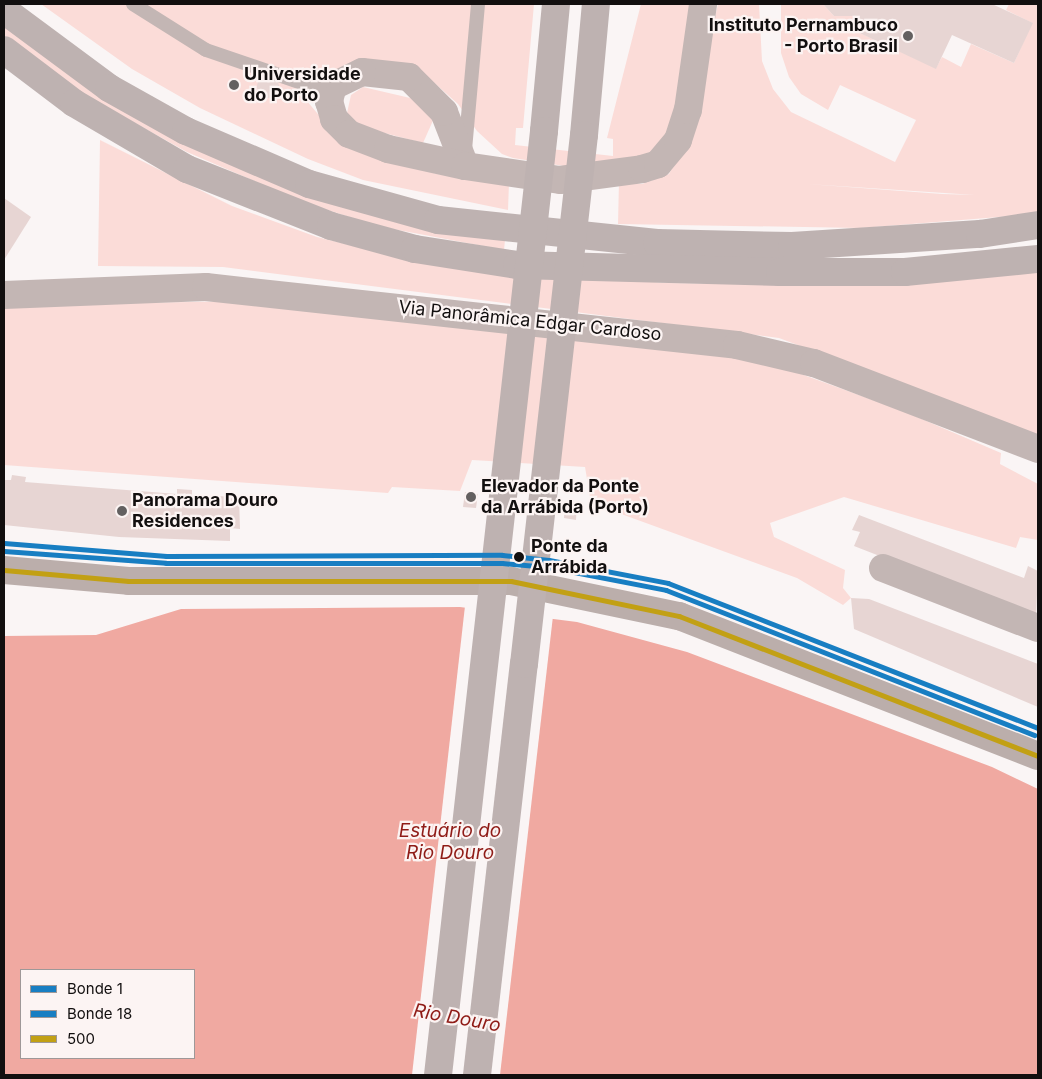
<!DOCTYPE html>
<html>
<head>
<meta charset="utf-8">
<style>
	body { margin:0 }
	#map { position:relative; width:1042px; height:1079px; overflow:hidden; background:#faf5f5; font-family:Inter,sans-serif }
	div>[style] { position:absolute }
	.green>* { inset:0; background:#fbdcd8 }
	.water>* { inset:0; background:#f0a9a1 }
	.pier>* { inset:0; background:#faf5f5 }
	.building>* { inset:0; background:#e7d5d3 }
	.round { border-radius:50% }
	.service>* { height:14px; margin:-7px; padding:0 7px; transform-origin:7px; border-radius:7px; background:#c3b6b4 }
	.minor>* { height:28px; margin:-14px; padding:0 14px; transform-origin:14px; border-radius:14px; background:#c3b6b4 }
	.primary>* { height:28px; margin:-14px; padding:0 14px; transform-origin:14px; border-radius:14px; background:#bbaeab }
	.motorway>* { height:28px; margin:-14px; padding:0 14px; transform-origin:14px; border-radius:14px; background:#beb2b1 }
	.motorway-bridge>* { height:28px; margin:-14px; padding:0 14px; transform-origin:14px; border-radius:14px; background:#beb2b1 }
	.bus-1>* { height:5px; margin:-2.5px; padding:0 2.5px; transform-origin:2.5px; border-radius:2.5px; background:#c2a014 }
	.tram-1>* { height:5px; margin:-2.5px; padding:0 2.5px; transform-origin:2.5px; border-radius:2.5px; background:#187ec2 }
	.tram-2>* { height:5px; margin:-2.5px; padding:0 2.5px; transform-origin:2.5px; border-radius:2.5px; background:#187ec2 }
	.dots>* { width:14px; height:14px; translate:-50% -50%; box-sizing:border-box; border:2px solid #fcf4f3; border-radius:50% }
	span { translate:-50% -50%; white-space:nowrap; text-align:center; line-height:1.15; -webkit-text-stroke:4.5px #fcf4f3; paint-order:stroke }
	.poi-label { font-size:18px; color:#120f0f; font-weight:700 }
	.right { translate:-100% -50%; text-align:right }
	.left { translate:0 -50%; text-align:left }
	.street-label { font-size:18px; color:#120f0f }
	.stop-label { font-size:18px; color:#120f0f; font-weight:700 }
	.water-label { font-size:19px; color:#8f1c17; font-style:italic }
	.frame { position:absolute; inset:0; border:5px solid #120f0f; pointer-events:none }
	.legend { position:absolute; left:20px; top:969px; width:175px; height:90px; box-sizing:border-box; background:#fcf4f3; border:1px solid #9e9898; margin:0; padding:6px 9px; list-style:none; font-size:15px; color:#120f0f }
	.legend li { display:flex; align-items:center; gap:10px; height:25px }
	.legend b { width:25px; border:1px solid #9e9898 }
</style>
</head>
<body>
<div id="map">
	<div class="green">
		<div style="clip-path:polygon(41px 4px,534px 4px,523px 128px,516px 128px,515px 145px,613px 156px,613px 139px,607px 138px,641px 4px,695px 4px,677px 110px,664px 147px,640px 165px,564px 166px,513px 158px,502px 154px,477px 131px,458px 104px,430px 79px,329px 76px,313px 69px,306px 100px,346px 147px,437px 174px,509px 183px,508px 210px,363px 180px,308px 159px,200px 108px,132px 69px)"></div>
		<div style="clip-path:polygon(evenodd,718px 4px,759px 4px,762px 61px,773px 89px,791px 112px,895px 162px,916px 120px,840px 85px,828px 110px,801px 94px,789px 77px,781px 53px,781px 4px,823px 4px,834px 16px,855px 16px,849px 28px,936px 68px,942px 57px,961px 67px,971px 44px,1014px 63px,1032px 23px,1006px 10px,1009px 4px,1038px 4px,1038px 214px,861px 228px,618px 224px,619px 181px,642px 184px,669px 174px,689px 134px,718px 4px,807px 184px,975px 195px,942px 194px,807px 184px)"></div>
		<div style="clip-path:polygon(4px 23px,142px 118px,505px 240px,504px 250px,377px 226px,303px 202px,187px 152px,65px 84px,4px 35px)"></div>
		<div style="clip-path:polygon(363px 87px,423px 101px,435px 116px,423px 143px,361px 127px,347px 113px,351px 95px)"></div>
		<div style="clip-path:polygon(100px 140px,232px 206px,317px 237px,403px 258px,665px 283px,828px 285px,1038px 268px,1038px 435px,779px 338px,223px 267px,98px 266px)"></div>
		<div style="clip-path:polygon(252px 301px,714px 354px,790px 370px,903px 411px,1001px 453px,1000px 464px,1038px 484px,1038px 540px,1020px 537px,1016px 548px,844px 497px,770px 523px,774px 537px,845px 570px,843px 588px,851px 598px,843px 605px,797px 578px,591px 503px,585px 467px,472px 460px,460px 491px,392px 487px,388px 493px,4px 465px,4px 305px)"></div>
	</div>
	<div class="water">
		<div style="clip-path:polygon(evenodd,460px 607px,577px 622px,687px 652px,992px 767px,1038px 789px,1038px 1075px,4px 1075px,4px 636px,96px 635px,181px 609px,460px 607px,21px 970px,194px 970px,194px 1058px,21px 1058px,21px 970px)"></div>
	</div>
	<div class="pier">
		<div style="clip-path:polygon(465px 606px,553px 616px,500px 1075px,412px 1075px)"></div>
	</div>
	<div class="building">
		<div style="clip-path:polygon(823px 4px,992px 4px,1033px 23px,1014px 63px,952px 35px,936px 69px,849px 28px,855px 16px,834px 16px)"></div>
		<div class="round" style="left:257px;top:76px;width:22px;height:22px"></div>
		<div style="clip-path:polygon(4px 198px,31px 217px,4px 260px)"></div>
		<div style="clip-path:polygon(12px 475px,26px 477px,25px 482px,177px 494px,177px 489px,192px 490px,192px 495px,239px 497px,240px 529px,230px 528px,230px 541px,119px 537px,4px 525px,4px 480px,11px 480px)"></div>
		<div style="clip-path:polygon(465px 492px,478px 494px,476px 508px,463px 507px)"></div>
		<div style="clip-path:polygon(565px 504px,577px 505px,576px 520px,564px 518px)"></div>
		<div style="clip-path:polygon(859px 515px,1024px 578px,1028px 566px,1038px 571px,1036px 617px,854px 546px,860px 532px,852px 530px)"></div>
		<div style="clip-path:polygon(851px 598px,869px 599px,1038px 664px,1038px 707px,854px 629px)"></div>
	</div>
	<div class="service">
		<div style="left:133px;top:4px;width:86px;rotate:32.2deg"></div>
		<div style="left:206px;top:50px;width:132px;rotate:19deg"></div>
		<div style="left:465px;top:150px;width:147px;rotate:-84.9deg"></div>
	</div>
	<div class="minor">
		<div style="left:465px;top:166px;width:58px;rotate:-111.3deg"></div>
		<div style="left:444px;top:112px;width:49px;rotate:-135deg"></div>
		<div style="left:409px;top:77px;width:47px;rotate:-173.9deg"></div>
		<div style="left:362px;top:72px;width:32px;rotate:154deg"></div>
		<div style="left:333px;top:86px;width:16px;rotate:105deg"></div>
		<div style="left:329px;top:101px;width:19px;rotate:74deg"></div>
		<div style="left:334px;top:119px;width:21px;rotate:45deg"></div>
		<div style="left:349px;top:134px;width:42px;rotate:21deg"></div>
		<div style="left:388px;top:149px;width:79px;rotate:12.4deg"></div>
		<div style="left:465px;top:166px;width:96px;rotate:8.4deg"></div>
		<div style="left:560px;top:180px;width:83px;rotate:-7.6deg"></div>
		<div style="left:642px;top:169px;width:17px;rotate:-17deg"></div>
		<div style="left:658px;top:164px;width:31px;rotate:-50deg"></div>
		<div style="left:678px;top:140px;width:32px;rotate:-72deg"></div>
		<div style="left:688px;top:110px;width:107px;rotate:-81.9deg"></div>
		<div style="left:4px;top:295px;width:202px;rotate:-2.3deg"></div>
		<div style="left:206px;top:287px;width:534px;rotate:6.23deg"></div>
		<div style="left:737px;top:345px;width:79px;rotate:13.2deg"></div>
		<div style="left:814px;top:363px;width:240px;rotate:21deg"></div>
		<div style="left:883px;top:568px;width:166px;rotate:21.2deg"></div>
	</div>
	<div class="primary">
		<div style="left:4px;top:570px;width:125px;rotate:5deg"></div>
		<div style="left:129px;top:581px;width:382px"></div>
		<div style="left:511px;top:581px;width:172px;rotate:11.8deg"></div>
		<div style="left:679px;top:616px;width:385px;rotate:21.3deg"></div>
	</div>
	<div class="motorway">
		<div style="left:4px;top:10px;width:131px;rotate:36.6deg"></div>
		<div style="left:109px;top:88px;width:88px;rotate:29.2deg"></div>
		<div style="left:186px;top:131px;width:134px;rotate:23.3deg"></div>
		<div style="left:309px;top:184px;width:134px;rotate:15.6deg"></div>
		<div style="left:438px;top:220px;width:220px;rotate:6deg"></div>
		<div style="left:657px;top:243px;width:135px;rotate:1.3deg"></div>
		<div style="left:792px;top:246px;width:188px;rotate:-3.7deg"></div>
		<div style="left:980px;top:234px;width:59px;rotate:-8.8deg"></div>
		<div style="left:4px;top:50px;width:88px;rotate:37.1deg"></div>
		<div style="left:74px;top:103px;width:131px;rotate:30.3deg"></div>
		<div style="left:187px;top:169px;width:155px;rotate:21.6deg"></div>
		<div style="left:331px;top:226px;width:87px;rotate:15.3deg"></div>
		<div style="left:415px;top:249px;width:103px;rotate:8.9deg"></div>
		<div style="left:517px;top:265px;width:263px;rotate:1.5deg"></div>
		<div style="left:780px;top:272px;width:125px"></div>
		<div style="left:905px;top:272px;width:134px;rotate:-5.6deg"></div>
		<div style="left:544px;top:131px;width:128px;rotate:-84.6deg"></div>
		<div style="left:584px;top:135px;width:132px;rotate:-84.8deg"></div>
		<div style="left:477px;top:1075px;width:414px;rotate:-83.5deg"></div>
	</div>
	<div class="motorway-bridge">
		<div style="left:524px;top:664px;width:532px;rotate:-83.53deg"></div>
		<div style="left:438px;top:1075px;width:950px;rotate:-83.59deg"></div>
	</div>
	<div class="bus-1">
		<div style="left:4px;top:570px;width:125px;rotate:5deg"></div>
		<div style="left:129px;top:581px;width:382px"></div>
		<div style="left:511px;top:581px;width:172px;rotate:11.8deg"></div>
		<div style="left:679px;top:616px;width:385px;rotate:21.3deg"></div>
	</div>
	<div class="tram-1">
		<div style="left:4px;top:543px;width:163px;rotate:4.6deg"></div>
		<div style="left:166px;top:556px;width:336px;rotate:-0.2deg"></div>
		<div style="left:502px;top:555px;width:47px;rotate:6.1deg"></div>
		<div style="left:549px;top:560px;width:121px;rotate:10.9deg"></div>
		<div style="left:668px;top:583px;width:397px;rotate:21.4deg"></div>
	</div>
	<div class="tram-2">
		<div style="left:4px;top:551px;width:162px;rotate:4.2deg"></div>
		<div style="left:166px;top:563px;width:336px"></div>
		<div style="left:502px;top:563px;width:46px;rotate:5deg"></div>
		<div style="left:548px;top:567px;width:120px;rotate:11deg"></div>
		<div style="left:666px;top:590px;width:396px;rotate:21.5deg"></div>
	</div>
	<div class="dots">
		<div style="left:908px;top:36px;background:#636060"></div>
		<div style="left:234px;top:85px;background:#636060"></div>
		<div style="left:471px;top:497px;background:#636060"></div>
		<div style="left:122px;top:511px;background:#636060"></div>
		<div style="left:519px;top:557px;background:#120f0f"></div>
	</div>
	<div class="poi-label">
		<span class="right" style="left:898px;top:36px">Instituto Pernambuco<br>- Porto Brasil</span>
		<span class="left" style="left:244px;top:85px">Universidade<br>do Porto</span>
		<span class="left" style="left:481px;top:497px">Elevador da Ponte<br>da Arrábida (Porto)</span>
		<span class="left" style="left:132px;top:511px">Panorama Douro<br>Residences</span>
	</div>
	<div class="street-label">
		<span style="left:530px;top:321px;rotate:6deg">Via Panorâmica Edgar Cardoso</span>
	</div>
	<div class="stop-label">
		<span class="left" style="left:531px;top:557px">Ponte da<br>Arrábida</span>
	</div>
	<div class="water-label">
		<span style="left:450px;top:842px">Estuário do<br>Rio Douro</span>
		<span style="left:457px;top:1018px;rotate:10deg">Rio Douro</span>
	</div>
	<div class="frame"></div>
	<ul class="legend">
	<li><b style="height:6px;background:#187ec2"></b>Bonde 1</li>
	<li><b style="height:6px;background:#187ec2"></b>Bonde 18</li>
	<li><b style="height:6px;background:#c2a014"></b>500</li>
	</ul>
</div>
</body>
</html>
